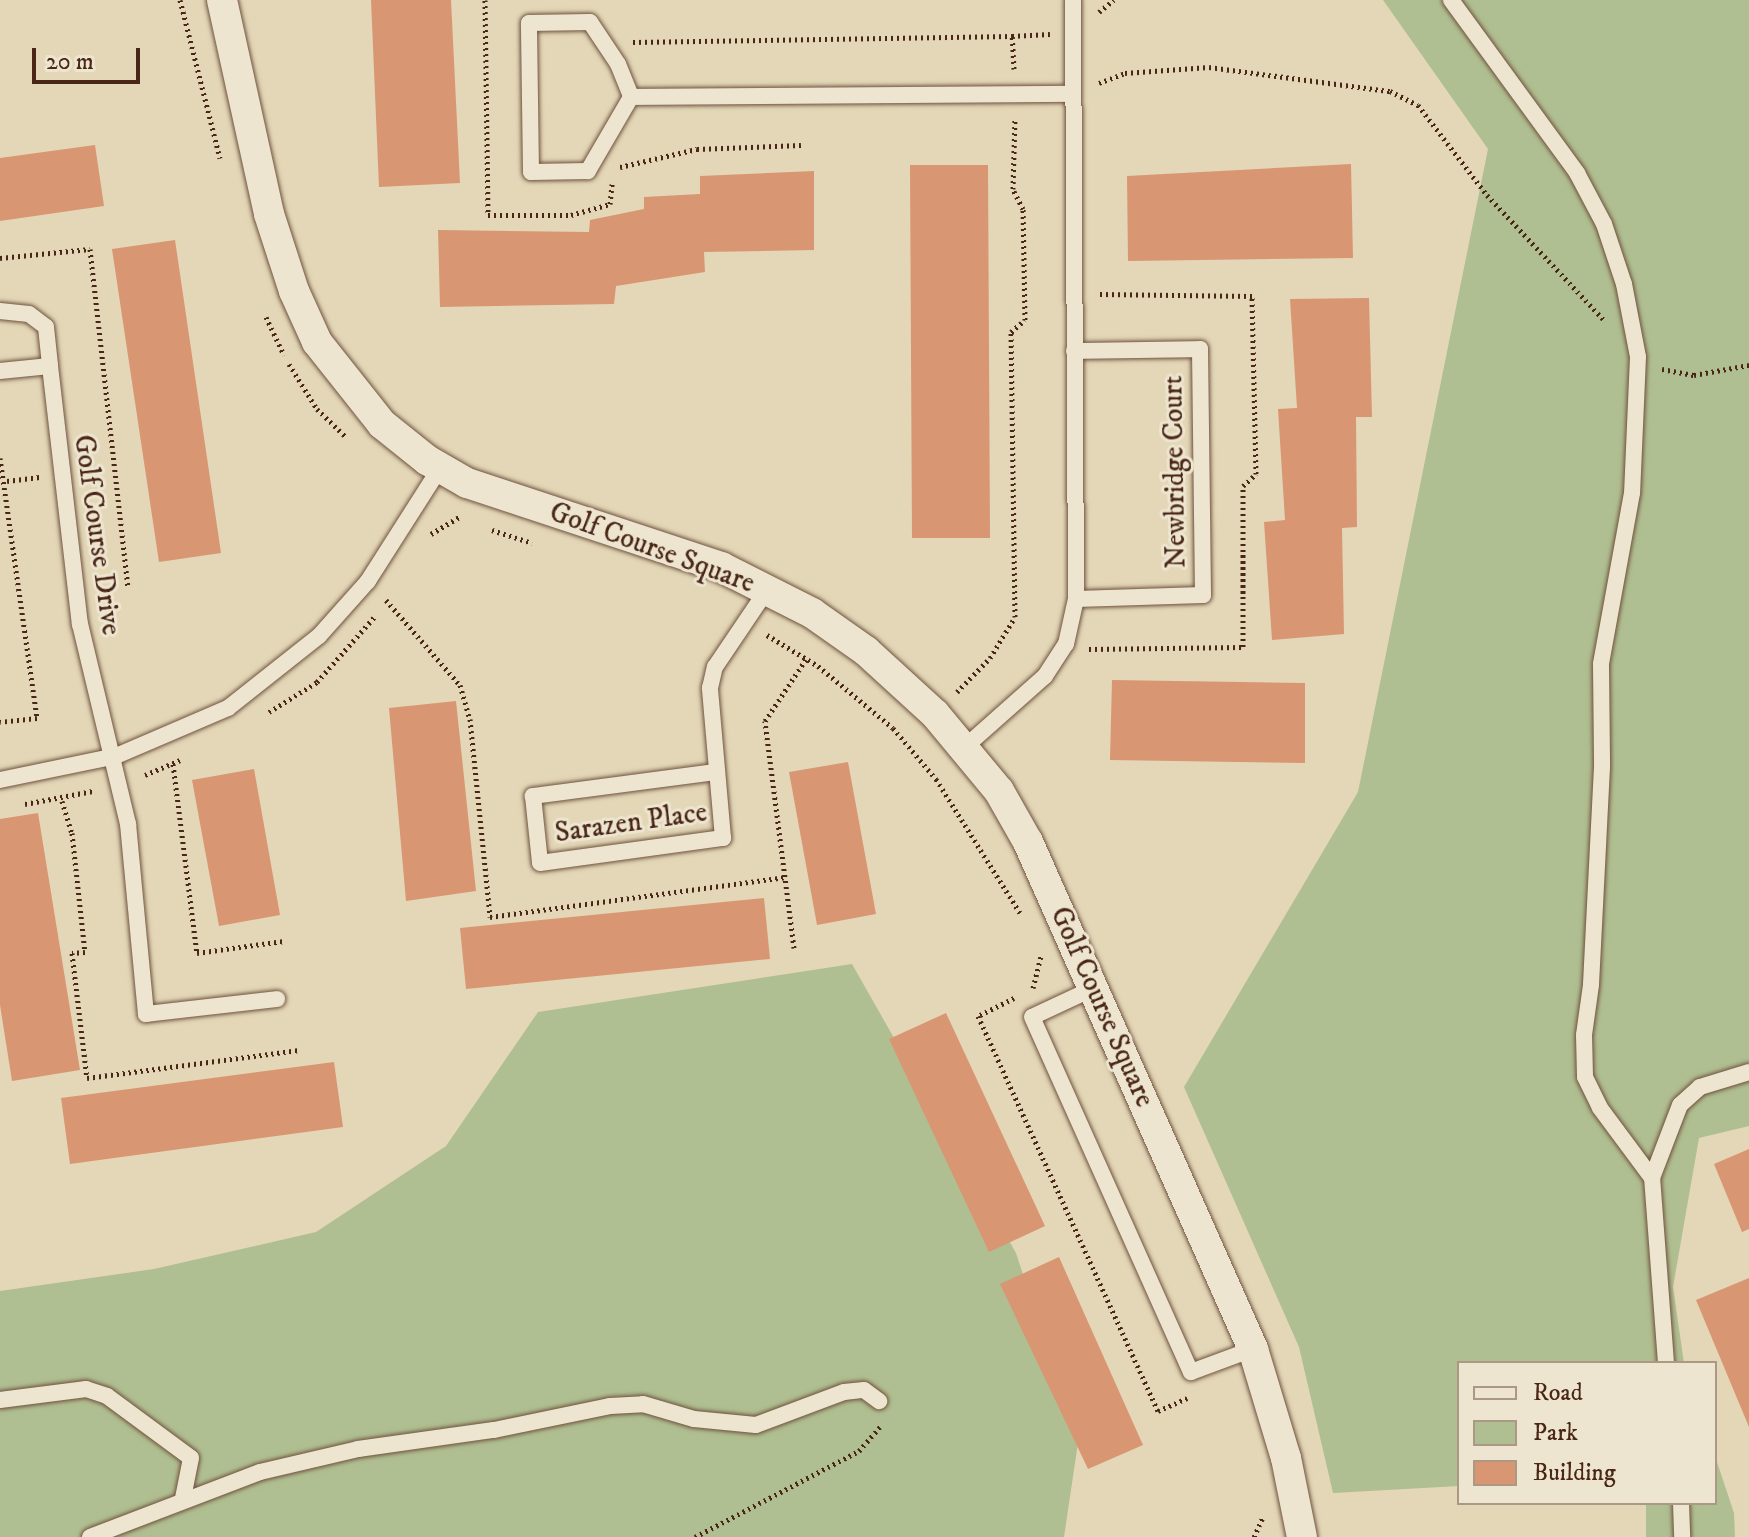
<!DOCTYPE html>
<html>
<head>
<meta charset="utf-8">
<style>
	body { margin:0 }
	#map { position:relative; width:1749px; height:1537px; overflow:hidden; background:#e3d7b7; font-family:"IM FELL DW Pica",serif }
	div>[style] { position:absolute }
	.green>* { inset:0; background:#b0bf91 }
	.building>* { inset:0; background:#d99673 }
	.path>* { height:5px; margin-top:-2.5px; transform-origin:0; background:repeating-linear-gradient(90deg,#492616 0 2px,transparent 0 6px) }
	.roads { filter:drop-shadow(0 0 2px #70523e) drop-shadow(0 0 2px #70523e) }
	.lane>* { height:16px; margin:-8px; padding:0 8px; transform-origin:8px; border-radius:8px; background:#ede5d0 }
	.street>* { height:30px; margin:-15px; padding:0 15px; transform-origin:15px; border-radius:15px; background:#ede5d0 }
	span { translate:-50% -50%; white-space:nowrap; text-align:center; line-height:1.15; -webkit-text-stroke:6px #ede5d0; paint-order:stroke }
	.street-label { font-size:28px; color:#492616 }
	.legend { position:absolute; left:1457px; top:1361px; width:260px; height:144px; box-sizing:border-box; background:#ede5d0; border:2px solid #ab9986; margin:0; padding:10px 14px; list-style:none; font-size:24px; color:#492616 }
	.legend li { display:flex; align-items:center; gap:16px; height:40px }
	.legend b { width:40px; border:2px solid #ab9986 }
	.scale { position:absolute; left:32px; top:48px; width:108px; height:36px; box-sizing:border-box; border:4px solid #492616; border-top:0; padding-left:10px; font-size:24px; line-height:28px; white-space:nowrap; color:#492616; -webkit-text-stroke:6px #ede5d0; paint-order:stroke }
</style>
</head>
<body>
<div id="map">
	<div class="green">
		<div style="clip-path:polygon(1383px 0,1749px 0,1749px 1126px,1699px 1138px,1673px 1287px,1684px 1363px,1459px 1363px,1459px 1486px,1333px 1493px,1299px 1347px,1184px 1087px,1358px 792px,1488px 149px)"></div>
		<div style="clip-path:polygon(852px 964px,1016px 1253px,1078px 1443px,1064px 1537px,0 1537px,0 1291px,154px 1269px,316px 1232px,446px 1146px,538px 1012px)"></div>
		<div style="clip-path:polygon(1715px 1456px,1734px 1513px,1735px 1537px,1646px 1537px,1646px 1503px,1715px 1503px)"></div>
	</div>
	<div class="building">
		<div style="clip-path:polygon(371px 0,451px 0,460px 183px,379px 187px)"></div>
		<div style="clip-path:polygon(95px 145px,104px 206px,0 221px,0 158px)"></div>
		<div style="clip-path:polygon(1351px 164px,1353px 258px,1128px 261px,1127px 176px)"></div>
		<div style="clip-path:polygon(910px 165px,988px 165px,990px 538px,912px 538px)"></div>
		<div style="clip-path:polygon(814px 171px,814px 250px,704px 252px,705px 272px,616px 286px,614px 304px,440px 307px,438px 230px,589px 232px,590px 220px,644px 209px,644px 197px,700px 194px,700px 176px)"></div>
		<div style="clip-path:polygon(175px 240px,221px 553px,159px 562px,112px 249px)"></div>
		<div style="clip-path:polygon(1369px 298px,1372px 417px,1356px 417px,1357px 527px,1342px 528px,1344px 634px,1272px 640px,1264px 522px,1285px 520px,1278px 409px,1297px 408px,1290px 299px)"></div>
		<div style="clip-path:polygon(1112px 680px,1305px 683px,1305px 763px,1110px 760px)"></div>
		<div style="clip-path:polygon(456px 701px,476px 891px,406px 901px,389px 708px)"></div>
		<div style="clip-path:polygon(848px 762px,876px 914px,817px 925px,789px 772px)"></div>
		<div style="clip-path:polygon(254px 769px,280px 915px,219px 926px,192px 780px)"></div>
		<div style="clip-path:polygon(38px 813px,80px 1070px,12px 1081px,0 1005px,0 819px)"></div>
		<div style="clip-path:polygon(764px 898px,770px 959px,466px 989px,460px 928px)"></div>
		<div style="clip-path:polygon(946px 1013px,1045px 1226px,989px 1252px,889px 1039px)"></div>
		<div style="clip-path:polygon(334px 1062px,343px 1127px,70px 1164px,61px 1098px)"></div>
		<div style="clip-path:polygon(1749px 1149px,1749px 1229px,1742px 1232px,1714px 1164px)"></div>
		<div style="clip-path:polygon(1059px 1257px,1143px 1445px,1088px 1469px,1000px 1284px)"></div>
		<div style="clip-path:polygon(1749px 1278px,1749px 1427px,1696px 1300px)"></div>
	</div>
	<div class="path">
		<div style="left:180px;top:0;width:163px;rotate:75.8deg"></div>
		<div style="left:485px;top:0;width:215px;rotate:89.2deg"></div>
		<div style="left:488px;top:215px;width:83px"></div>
		<div style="left:571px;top:215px;width:41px;rotate:-15.8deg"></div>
		<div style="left:610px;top:204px;width:20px;rotate:-84deg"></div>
		<div style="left:1099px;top:12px;width:19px;rotate:-39deg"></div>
		<div style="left:633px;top:42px;width:379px;rotate:-0.9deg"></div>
		<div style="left:1014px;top:69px;width:33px;rotate:-93deg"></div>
		<div style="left:1012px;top:36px;width:38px;rotate:-3deg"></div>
		<div style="left:1099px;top:83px;width:28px;rotate:-21deg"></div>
		<div style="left:1125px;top:73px;width:84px;rotate:-4.1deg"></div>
		<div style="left:1209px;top:67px;width:183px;rotate:7.6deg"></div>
		<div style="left:1390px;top:91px;width:31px;rotate:27deg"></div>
		<div style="left:1418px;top:105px;width:113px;rotate:52.5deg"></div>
		<div style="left:1487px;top:195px;width:170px;rotate:46.9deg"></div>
		<div style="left:620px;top:167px;width:79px;rotate:-13.2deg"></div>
		<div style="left:697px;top:149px;width:104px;rotate:-2.2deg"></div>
		<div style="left:0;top:258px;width:90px;rotate:-5.7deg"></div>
		<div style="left:90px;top:249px;width:339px;rotate:83.6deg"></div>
		<div style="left:266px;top:317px;width:42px;rotate:64.7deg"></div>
		<div style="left:289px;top:364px;width:53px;rotate:58.1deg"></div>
		<div style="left:317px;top:409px;width:40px;rotate:44deg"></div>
		<div style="left:1662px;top:369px;width:33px;rotate:11deg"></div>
		<div style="left:1694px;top:375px;width:56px;rotate:-10.3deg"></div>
		<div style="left:0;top:458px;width:263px;rotate:81.9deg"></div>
		<div style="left:37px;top:718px;width:37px;rotate:174deg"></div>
		<div style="left:7px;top:481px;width:33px;rotate:-7deg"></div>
		<div style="left:492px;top:530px;width:42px;rotate:18deg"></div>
		<div style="left:431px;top:534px;width:33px;rotate:-31deg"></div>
		<div style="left:386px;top:600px;width:113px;rotate:49deg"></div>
		<div style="left:460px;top:685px;width:35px;rotate:74deg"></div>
		<div style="left:470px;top:719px;width:199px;rotate:84.2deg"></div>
		<div style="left:490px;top:917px;width:297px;rotate:-7.7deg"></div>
		<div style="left:767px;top:635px;width:60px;rotate:31.3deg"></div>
		<div style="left:818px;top:666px;width:97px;rotate:39.6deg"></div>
		<div style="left:893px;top:728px;width:67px;rotate:49.9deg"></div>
		<div style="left:936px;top:779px;width:158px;rotate:57.9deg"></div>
		<div style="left:1089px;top:649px;width:154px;rotate:-0.7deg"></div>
		<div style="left:1243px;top:647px;width:161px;rotate:-90deg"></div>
		<div style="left:1243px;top:486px;width:18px;rotate:-43deg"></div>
		<div style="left:1256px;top:474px;width:178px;rotate:-91.3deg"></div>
		<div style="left:1252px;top:296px;width:152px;rotate:-179.2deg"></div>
		<div style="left:957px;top:692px;width:47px;rotate:-45.9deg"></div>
		<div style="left:990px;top:658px;width:48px;rotate:-58.6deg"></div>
		<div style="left:1015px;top:617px;width:285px;rotate:-90.8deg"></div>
		<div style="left:1011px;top:332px;width:18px;rotate:-41deg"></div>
		<div style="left:1025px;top:320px;width:111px;rotate:-91deg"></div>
		<div style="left:1023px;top:209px;width:22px;rotate:-117deg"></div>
		<div style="left:1013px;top:189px;width:70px;rotate:-88.4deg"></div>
		<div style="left:269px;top:712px;width:57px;rotate:-32deg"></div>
		<div style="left:317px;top:682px;width:89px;rotate:-48.6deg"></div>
		<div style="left:173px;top:764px;width:191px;rotate:82.8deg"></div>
		<div style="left:197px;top:953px;width:88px;rotate:-7.9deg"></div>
		<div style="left:145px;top:775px;width:38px;rotate:-23deg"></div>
		<div style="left:62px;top:801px;width:34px;rotate:73deg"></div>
		<div style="left:72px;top:833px;width:120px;rotate:83.8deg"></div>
		<div style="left:85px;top:952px;width:13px;rotate:176deg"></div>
		<div style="left:72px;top:953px;width:126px;rotate:83.2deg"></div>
		<div style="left:87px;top:1078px;width:214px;rotate:-7.5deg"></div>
		<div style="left:25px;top:804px;width:69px;rotate:-10.8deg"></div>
		<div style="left:794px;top:948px;width:229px;rotate:-97.3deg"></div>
		<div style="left:765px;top:721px;width:74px;rotate:-56.5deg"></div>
		<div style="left:1033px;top:988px;width:34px;rotate:-76deg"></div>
		<div style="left:1014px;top:998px;width:40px;rotate:153.4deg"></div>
		<div style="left:978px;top:1016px;width:434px;rotate:65.5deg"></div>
		<div style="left:1158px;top:1411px;width:32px;rotate:-24deg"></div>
		<div style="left:695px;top:1537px;width:185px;rotate:-27.7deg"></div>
		<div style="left:859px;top:1451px;width:35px;rotate:-49deg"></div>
		<div style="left:1254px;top:1537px;width:22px;rotate:-66deg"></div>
	</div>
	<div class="roads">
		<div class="lane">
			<div style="left:1451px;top:0;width:214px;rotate:53.9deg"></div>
			<div style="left:1577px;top:173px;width:58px;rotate:62.1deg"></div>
			<div style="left:1604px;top:224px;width:63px;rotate:71.6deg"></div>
			<div style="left:1624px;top:284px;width:74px;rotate:79.1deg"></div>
			<div style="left:1638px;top:357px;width:136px;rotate:92.5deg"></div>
			<div style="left:1632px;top:493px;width:174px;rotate:100.3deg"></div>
			<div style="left:1601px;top:664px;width:103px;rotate:89.4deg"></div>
			<div style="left:1602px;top:767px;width:218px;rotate:92.9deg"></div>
			<div style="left:1591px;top:985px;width:50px;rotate:98deg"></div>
			<div style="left:1584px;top:1035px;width:42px;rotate:88.6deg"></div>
			<div style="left:1585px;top:1077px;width:34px;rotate:64deg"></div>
			<div style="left:1600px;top:1108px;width:87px;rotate:53.4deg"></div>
			<div style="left:631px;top:97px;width:86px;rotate:120.2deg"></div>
			<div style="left:588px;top:171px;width:57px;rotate:179deg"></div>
			<div style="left:531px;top:172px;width:149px;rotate:-90.8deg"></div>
			<div style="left:529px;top:23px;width:61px;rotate:-0.9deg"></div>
			<div style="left:590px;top:22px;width:50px;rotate:56.3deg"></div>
			<div style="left:618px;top:64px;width:35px;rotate:68deg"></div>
			<div style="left:631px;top:97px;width:441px;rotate:-0.4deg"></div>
			<div style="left:0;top:311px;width:29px;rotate:6deg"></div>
			<div style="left:29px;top:314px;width:21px;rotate:37deg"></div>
			<div style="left:46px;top:327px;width:39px;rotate:84deg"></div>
			<div style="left:1074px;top:351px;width:126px;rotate:-0.9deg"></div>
			<div style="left:1200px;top:349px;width:246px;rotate:89.3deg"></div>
			<div style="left:1203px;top:595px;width:127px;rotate:178.2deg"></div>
			<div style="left:0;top:371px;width:50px;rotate:-5.7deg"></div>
			<div style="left:50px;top:366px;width:260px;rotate:83.4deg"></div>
			<div style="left:80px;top:624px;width:206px;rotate:76.5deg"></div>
			<div style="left:128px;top:824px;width:191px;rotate:84.6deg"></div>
			<div style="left:146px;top:1014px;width:132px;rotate:-6.5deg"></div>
			<div style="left:965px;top:747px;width:107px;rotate:-41.6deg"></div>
			<div style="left:1045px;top:676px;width:38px;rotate:-57deg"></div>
			<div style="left:1066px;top:644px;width:46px;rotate:-77.5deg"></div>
			<div style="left:1076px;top:599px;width:599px;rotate:-90.29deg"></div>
			<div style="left:715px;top:772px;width:184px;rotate:172.5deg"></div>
			<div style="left:533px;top:796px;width:67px;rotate:84deg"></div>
			<div style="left:540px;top:863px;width:185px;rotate:-7.8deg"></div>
			<div style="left:723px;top:838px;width:151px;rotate:-95deg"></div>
			<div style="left:710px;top:688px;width:22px;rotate:-77deg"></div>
			<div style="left:715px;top:667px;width:93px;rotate:-56deg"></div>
			<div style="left:0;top:780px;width:118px;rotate:-11.7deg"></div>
			<div style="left:116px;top:756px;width:122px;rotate:-23.2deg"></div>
			<div style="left:228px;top:708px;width:116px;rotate:-38.4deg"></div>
			<div style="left:319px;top:636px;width:74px;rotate:-48.3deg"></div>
			<div style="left:368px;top:581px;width:134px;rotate:-57.5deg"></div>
			<div style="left:1094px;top:988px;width:68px;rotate:154.9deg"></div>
			<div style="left:1032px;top:1017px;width:389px;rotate:65.9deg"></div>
			<div style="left:1191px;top:1372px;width:66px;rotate:-20.4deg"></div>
			<div style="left:1666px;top:1363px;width:186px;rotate:-94.3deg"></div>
			<div style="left:1652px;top:1178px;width:78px;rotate:-69deg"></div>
			<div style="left:1680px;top:1105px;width:27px;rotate:-42deg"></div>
			<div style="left:1700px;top:1087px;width:51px;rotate:-17deg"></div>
			<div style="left:0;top:1400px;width:87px;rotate:-7.3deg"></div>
			<div style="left:86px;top:1389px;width:22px;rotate:18deg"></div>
			<div style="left:107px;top:1396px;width:104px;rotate:36.4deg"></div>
			<div style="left:191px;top:1458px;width:41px;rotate:101.3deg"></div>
			<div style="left:1681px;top:1503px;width:34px;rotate:88deg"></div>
			<div style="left:90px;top:1537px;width:182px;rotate:-20.9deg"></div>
			<div style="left:260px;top:1472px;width:101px;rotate:-13.2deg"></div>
			<div style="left:358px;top:1449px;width:137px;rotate:-8deg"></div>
			<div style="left:494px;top:1430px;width:118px;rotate:-11.7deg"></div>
			<div style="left:610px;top:1406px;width:33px;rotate:-3deg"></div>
			<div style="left:643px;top:1404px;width:53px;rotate:16.4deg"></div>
			<div style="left:694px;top:1419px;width:62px;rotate:5.5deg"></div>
			<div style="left:756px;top:1425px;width:94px;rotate:-20.6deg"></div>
			<div style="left:844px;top:1392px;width:20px;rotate:-6deg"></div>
			<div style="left:864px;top:1390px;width:19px;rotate:36deg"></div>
		</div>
		<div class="street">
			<div style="left:222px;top:0;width:219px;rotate:77.6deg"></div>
			<div style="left:269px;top:214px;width:81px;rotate:72deg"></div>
			<div style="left:294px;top:291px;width:56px;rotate:65.7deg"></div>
			<div style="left:317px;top:342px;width:105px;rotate:51.6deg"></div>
			<div style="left:382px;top:424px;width:58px;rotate:38.7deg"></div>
			<div style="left:427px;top:460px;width:46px;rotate:29.9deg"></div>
			<div style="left:467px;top:483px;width:268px;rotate:18.3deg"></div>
			<div style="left:721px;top:567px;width:102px;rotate:26.8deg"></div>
			<div style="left:812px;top:613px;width:66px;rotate:35.1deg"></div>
			<div style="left:866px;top:651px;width:93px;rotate:42.4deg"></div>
			<div style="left:935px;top:714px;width:100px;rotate:50.3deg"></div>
			<div style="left:999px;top:791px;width:59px;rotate:60.4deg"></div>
			<div style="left:1028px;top:842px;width:555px;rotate:66.07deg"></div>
			<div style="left:1253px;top:1349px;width:114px;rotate:73.2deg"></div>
			<div style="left:1286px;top:1458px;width:81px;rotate:78.6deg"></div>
		</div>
	</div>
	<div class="street-label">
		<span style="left:1175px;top:472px;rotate:-91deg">Newbridge Court</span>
		<span style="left:97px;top:535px;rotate:82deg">Golf Course Drive</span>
		<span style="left:652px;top:548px;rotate:20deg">Golf Course Square</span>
		<span style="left:631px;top:823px;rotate:-8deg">Sarazen Place</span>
		<span style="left:1102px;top:1007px;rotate:66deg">Golf Course Square</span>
	</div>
	<ul class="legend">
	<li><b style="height:10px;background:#ede5d0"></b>Road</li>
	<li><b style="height:22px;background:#b0bf91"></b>Park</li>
	<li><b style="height:22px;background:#d99673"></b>Building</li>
	</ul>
	<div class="scale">20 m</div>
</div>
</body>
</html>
